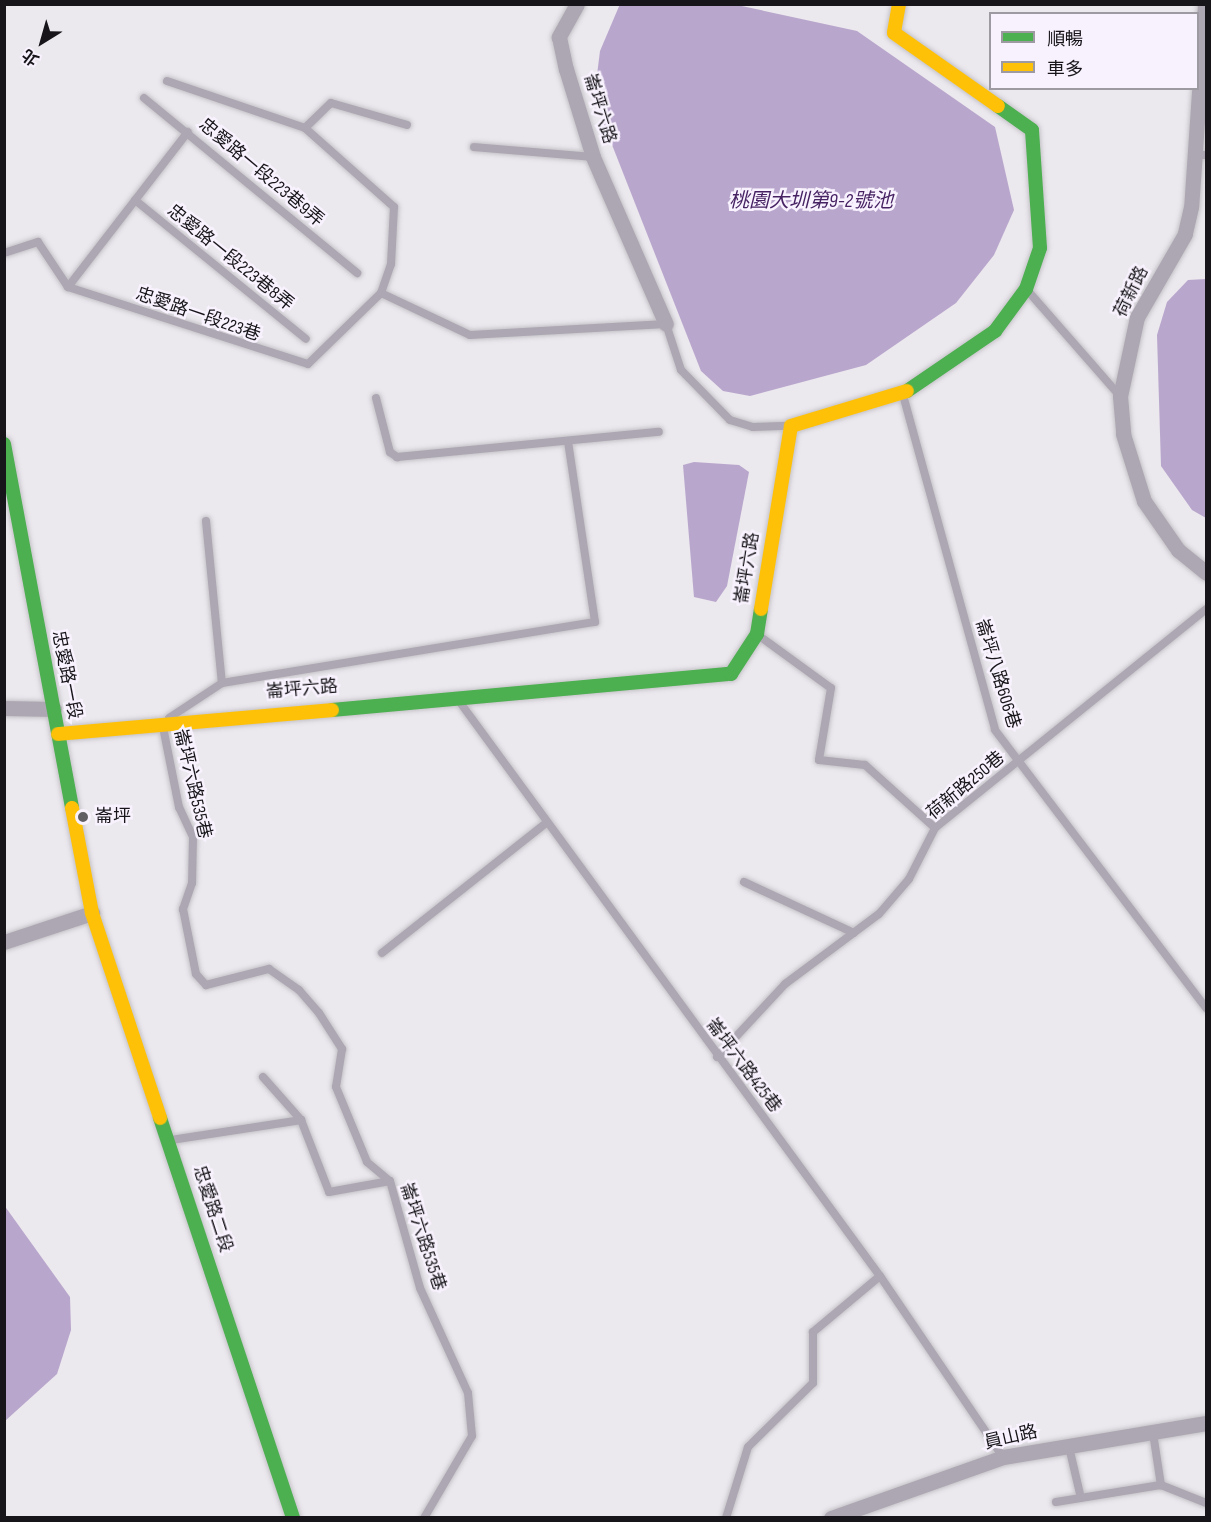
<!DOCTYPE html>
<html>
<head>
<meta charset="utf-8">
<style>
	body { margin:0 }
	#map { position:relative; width:1211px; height:1522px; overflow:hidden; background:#ebe8ee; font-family:"Sofia Sans Condensed","Noto Sans TC",sans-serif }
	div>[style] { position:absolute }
	.water>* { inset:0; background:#b9a6cc }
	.roads { filter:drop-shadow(0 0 2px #c5c3c7) drop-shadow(0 0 2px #c5c3c7) }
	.lane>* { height:8px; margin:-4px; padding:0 4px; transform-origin:4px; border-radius:4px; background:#ada7b3 }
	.street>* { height:15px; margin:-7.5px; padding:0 7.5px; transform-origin:7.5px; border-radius:7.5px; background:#ada7b3 }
	.fast>* { height:14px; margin:-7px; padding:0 7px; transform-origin:7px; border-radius:7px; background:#4caf50 }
	.slow>* { height:14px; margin:-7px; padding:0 7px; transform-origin:7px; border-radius:7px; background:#ffc107 }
	.dots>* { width:16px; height:16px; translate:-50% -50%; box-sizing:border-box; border:3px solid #f8f2fe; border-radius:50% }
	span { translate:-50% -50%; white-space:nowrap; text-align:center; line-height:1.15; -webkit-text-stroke:5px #f8f2fe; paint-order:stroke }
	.street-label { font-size:18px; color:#171519 }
	.poi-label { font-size:18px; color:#171519 }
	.left { translate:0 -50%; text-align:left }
	.water-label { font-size:20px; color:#462263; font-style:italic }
	.frame { position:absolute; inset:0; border:6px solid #171519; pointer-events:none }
	.legend { position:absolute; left:989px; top:12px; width:210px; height:78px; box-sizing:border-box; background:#f8f2fe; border:2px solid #9e9aa2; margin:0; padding:8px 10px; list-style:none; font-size:18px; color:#171519 }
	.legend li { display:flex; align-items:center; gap:12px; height:30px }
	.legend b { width:30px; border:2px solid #9e9aa2 }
	.north { position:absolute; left:12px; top:12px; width:60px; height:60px; -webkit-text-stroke:4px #f8f2fe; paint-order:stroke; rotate:217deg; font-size:16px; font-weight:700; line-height:24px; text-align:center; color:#171519 }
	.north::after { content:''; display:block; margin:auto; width:21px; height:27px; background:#171519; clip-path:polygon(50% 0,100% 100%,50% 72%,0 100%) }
</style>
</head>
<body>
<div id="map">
	<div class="water">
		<div style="clip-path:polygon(620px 4px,737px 5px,857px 31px,995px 127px,1014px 210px,994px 255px,956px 303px,866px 365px,750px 396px,723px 391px,701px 371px,594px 99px,600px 51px)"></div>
		<div style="clip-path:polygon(1206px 279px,1206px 518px,1192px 510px,1161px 466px,1157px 335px,1167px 302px,1188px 280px)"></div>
		<div style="clip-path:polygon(694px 462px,739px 465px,749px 472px,727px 586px,716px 602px,694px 597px,683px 465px)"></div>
		<div style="clip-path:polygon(4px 1205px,70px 1297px,71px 1330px,57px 1374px,5px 1421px)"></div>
	</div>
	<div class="roads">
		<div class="lane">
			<div style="left:167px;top:81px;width:146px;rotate:18.8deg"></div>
			<div style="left:305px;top:128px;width:36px;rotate:-44deg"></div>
			<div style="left:331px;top:103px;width:79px;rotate:16.1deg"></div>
			<div style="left:144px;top:98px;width:276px;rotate:39.4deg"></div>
			<div style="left:474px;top:147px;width:119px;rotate:4.8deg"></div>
			<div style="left:1196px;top:155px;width:10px"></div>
			<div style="left:135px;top:200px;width:220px;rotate:39.1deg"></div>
			<div style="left:4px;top:253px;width:36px;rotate:-18deg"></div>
			<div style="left:38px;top:242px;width:54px;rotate:56.3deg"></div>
			<div style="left:68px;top:287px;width:252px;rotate:17.8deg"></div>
			<div style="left:308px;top:364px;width:102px;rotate:-44.2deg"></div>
			<div style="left:381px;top:293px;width:31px;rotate:-71deg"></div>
			<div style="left:391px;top:264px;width:57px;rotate:-87deg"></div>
			<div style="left:394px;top:207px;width:119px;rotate:-138.4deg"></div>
			<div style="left:68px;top:287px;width:196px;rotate:-52.3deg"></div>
			<div style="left:1028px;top:291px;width:138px;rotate:48.8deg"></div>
			<div style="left:381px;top:293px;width:98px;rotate:25.3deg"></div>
			<div style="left:470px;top:335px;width:196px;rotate:-3.2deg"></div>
			<div style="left:666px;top:324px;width:48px;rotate:71.9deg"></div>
			<div style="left:681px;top:370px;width:70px;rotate:45.6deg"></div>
			<div style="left:730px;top:420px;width:24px;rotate:17deg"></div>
			<div style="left:753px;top:427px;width:35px;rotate:-2deg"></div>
			<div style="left:903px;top:395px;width:347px;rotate:74.6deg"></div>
			<div style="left:995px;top:730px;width:349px;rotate:52.8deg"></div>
			<div style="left:376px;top:398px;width:56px;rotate:75.5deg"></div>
			<div style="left:390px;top:452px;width:9px;rotate:36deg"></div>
			<div style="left:397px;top:457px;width:263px;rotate:-5.5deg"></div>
			<div style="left:206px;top:521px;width:163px;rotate:84.4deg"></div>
			<div style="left:758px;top:635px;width:90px;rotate:36deg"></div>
			<div style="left:831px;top:688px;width:73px;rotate:99.5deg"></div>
			<div style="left:819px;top:760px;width:46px;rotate:6.2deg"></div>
			<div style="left:865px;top:765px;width:94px;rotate:42deg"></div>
			<div style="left:459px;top:701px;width:713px;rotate:53.79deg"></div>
			<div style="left:880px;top:1276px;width:219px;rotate:55.8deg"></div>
			<div style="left:169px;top:718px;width:64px;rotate:-33.4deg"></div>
			<div style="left:222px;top:683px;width:378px;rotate:-9.3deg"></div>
			<div style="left:595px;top:622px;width:182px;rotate:-98.5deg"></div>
			<div style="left:163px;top:727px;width:82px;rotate:78.7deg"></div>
			<div style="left:179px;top:807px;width:33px;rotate:65deg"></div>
			<div style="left:193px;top:837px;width:46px;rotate:91.2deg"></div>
			<div style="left:192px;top:883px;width:28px;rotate:109deg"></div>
			<div style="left:183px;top:909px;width:66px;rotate:78.7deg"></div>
			<div style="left:196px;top:974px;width:15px;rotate:48deg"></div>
			<div style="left:206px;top:985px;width:65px;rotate:-14.3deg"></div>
			<div style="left:269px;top:969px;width:37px;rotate:35deg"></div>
			<div style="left:299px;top:990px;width:30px;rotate:49deg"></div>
			<div style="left:319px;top:1013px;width:43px;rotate:57.4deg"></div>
			<div style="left:342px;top:1049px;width:38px;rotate:99deg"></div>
			<div style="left:336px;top:1087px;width:81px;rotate:67.5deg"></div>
			<div style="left:367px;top:1162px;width:30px;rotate:40deg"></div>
			<div style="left:390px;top:1181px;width:111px;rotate:74.3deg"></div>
			<div style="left:420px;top:1288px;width:115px;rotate:65.4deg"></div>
			<div style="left:468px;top:1393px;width:43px;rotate:84.7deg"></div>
			<div style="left:472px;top:1436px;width:95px;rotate:120.3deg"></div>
			<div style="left:744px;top:882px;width:121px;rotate:24.9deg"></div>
			<div style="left:382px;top:953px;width:208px;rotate:-38.4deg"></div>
			<div style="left:717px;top:1057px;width:100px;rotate:-47deg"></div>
			<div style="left:785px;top:984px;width:117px;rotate:-36.7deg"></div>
			<div style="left:879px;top:914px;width:46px;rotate:-49.4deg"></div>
			<div style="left:909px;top:879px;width:57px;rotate:-63deg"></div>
			<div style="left:935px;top:828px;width:348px;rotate:-38.9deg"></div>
			<div style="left:263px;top:1077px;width:57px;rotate:48.5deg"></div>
			<div style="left:171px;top:1140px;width:132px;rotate:-8.7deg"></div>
			<div style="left:301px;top:1120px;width:77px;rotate:68.7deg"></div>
			<div style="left:329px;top:1192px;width:62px;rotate:-10.2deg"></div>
			<div style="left:1153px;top:1433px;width:53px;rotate:81.3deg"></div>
			<div style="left:1069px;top:1447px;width:52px;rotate:76.8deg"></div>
			<div style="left:1056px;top:1502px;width:106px;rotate:-9.2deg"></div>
			<div style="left:1161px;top:1485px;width:48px;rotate:21.8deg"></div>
			<div style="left:726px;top:1518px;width:74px;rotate:-72.8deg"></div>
			<div style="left:748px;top:1447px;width:91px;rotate:-44.6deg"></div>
			<div style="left:813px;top:1383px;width:51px;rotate:-90deg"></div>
			<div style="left:813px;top:1332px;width:87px;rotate:-39.9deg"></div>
		</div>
		<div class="street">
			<div style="left:577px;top:4px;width:38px;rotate:119deg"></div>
			<div style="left:559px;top:37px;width:33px;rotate:78deg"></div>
			<div style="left:566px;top:69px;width:92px;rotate:72.9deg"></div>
			<div style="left:593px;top:157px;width:182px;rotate:66.4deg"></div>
			<div style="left:1205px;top:4px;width:203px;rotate:93.9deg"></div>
			<div style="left:1191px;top:207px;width:28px;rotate:103deg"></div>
			<div style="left:1185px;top:234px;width:96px;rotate:120deg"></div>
			<div style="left:1137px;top:317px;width:81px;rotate:102.1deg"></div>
			<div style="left:1120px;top:396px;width:38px;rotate:85deg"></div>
			<div style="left:1123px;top:434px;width:70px;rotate:72.6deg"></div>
			<div style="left:1144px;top:501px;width:60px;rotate:55.2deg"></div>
			<div style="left:1178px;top:550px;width:36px;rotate:39deg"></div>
			<div style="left:4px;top:708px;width:50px;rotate:1.1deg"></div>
			<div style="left:4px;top:942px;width:93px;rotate:-18.2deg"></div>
			<div style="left:831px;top:1518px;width:182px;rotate:-19.5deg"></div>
			<div style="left:1003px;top:1457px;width:206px;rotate:-9.5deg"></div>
		</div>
		<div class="fast">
			<div style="left:907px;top:391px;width:107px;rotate:-34.3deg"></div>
			<div style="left:995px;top:331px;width:52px;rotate:-53.6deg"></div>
			<div style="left:1026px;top:289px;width:43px;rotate:-71.1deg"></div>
			<div style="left:1040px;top:248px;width:118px;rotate:-93.9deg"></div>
			<div style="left:1032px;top:130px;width:42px;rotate:-144.8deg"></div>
			<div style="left:4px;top:444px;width:370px;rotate:79.4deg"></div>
			<div style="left:332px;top:710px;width:401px;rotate:-5.2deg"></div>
			<div style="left:731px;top:674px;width:48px;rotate:-57deg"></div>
			<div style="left:757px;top:634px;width:25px;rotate:-81deg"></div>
			<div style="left:160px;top:1118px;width:422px;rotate:71.6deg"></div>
		</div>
		<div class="slow">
			<div style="left:899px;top:4px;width:29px;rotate:100deg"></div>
			<div style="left:894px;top:33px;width:127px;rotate:35.1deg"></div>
			<div style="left:761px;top:609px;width:185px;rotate:-80.7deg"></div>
			<div style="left:791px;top:426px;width:121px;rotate:-16.8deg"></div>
			<div style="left:58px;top:734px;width:275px;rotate:-5deg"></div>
			<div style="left:72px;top:808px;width:107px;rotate:79.2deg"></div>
			<div style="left:92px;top:913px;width:216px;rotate:71.6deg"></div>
		</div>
	</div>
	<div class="dots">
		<div style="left:83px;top:817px;background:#615f64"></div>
	</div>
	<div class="street-label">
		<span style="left:599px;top:109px;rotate:73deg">崙坪六路</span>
		<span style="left:261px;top:173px;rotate:40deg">忠愛路一段223巷9弄</span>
		<span style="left:230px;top:258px;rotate:39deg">忠愛路一段223巷8弄</span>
		<span style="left:1132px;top:292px;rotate:-64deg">荷新路</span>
		<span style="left:198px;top:315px;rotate:19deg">忠愛路一段223巷</span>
		<span style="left:748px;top:568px;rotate:-81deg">崙坪六路</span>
		<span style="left:997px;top:674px;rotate:73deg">崙坪八路606巷</span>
		<span style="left:66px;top:675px;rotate:79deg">忠愛路一段</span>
		<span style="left:302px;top:690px;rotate:-5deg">崙坪六路</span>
		<span style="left:192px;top:784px;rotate:77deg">崙坪六路535巷</span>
		<span style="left:966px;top:786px;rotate:-40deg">荷新路250巷</span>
		<span style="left:743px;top:1066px;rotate:53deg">崙坪六路425巷</span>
		<span style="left:212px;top:1209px;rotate:72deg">忠愛路二段</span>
		<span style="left:422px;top:1237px;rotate:72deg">崙坪六路535巷</span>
		<span style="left:1011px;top:1438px;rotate:-13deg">員山路</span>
	</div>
	<div class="poi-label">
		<span class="left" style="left:95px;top:817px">崙坪</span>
	</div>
	<div class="water-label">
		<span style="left:811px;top:201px">桃園大圳第9-2號池</span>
	</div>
	<div class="frame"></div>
	<ul class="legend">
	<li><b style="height:8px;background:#4caf50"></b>順暢</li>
	<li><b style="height:8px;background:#ffc107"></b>車多</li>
	</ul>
	<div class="north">北</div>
</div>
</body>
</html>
